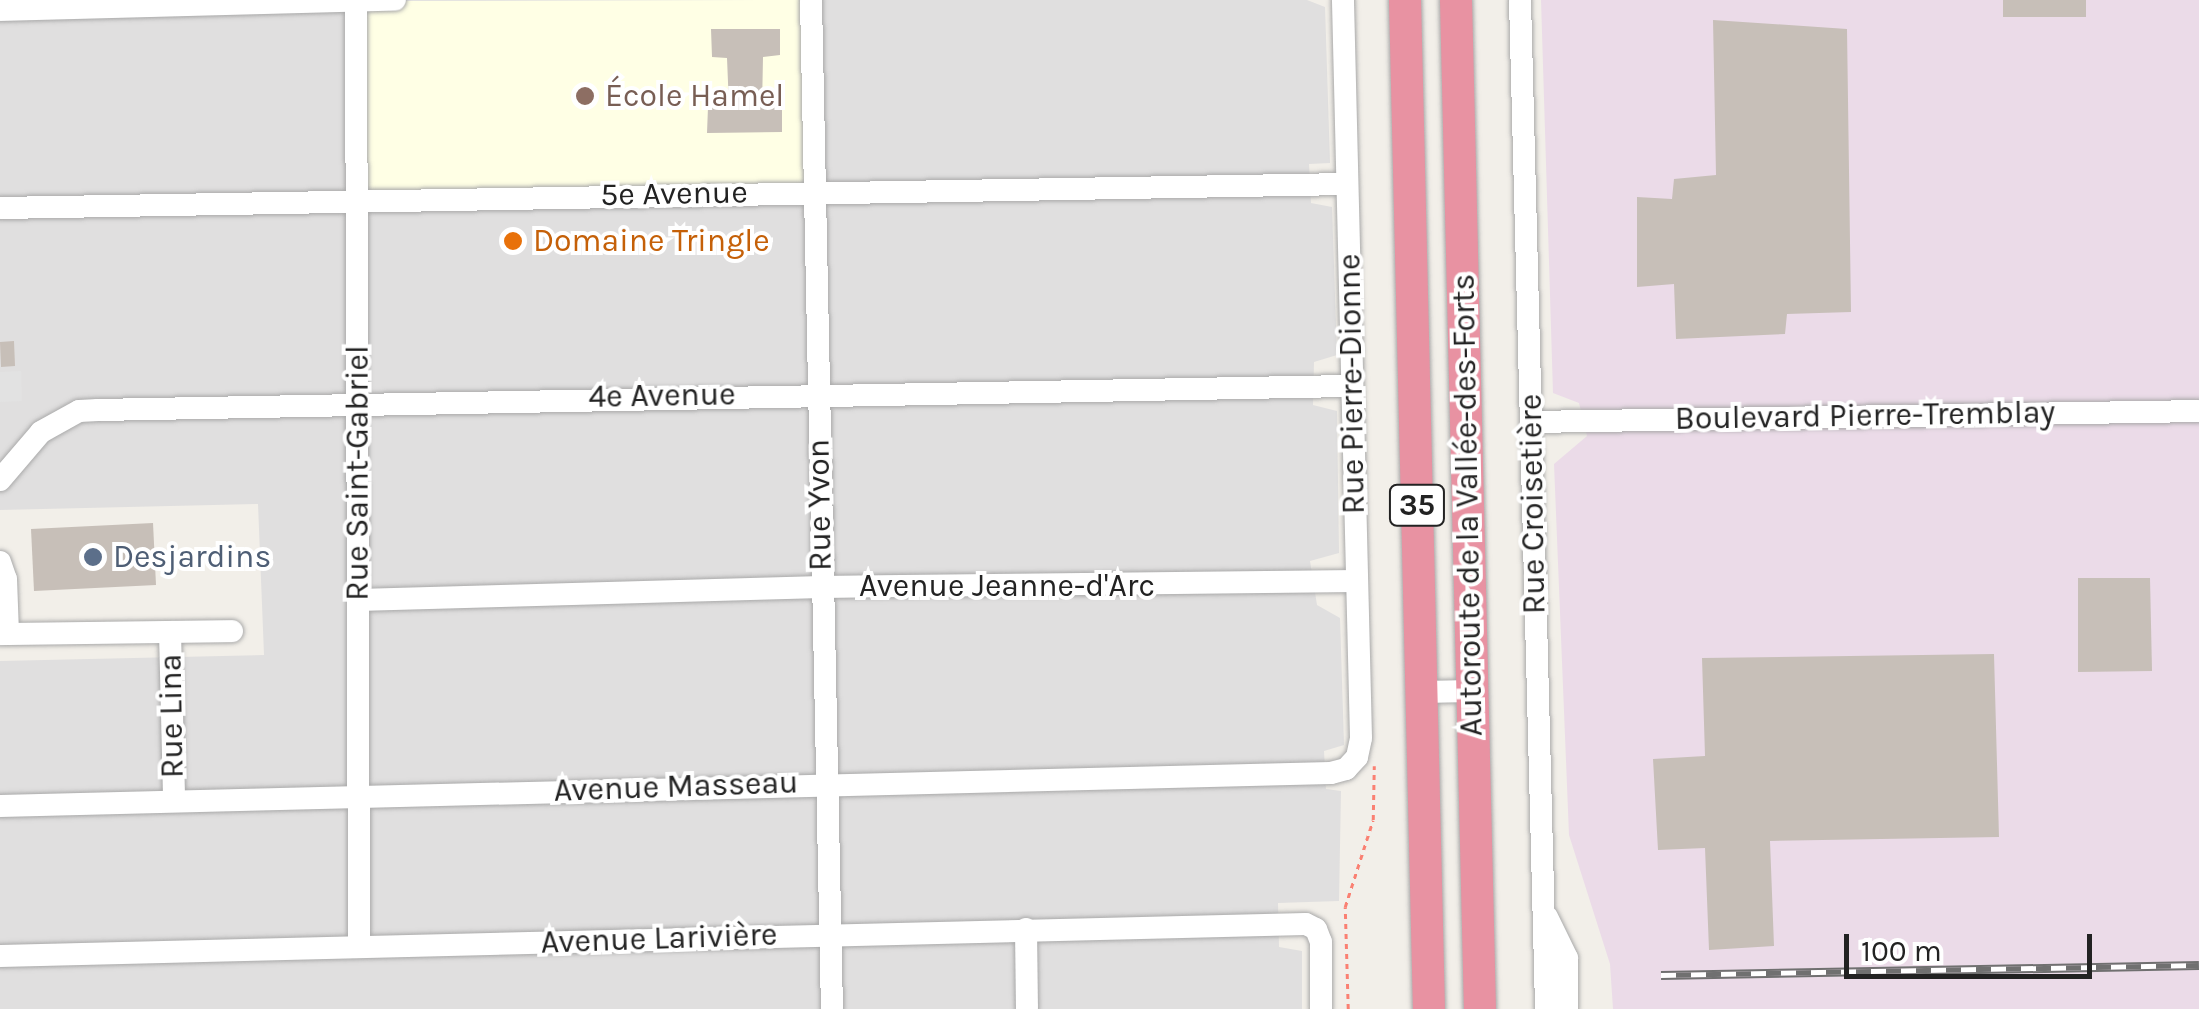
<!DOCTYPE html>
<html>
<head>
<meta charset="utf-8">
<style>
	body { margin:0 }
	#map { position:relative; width:2199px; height:1009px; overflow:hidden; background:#f2efe9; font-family:Karla,sans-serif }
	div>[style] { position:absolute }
	.residential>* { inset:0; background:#e0dfdf }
	.industrial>* { inset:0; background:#ebdbe8 }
	.education>* { inset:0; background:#ffffe5 }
	.parking>* { inset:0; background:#e2e2e2 }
	.building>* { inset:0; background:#c7bfb8 }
	.path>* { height:2.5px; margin-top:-1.25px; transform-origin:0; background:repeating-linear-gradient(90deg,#fa8072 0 5px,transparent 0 10px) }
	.roads { filter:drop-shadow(0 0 2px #a9a9a9) drop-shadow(0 0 2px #a9a9a9) }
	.minor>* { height:22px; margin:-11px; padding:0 11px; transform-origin:11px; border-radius:11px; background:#fff }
	.highway>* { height:32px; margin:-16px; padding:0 16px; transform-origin:16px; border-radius:16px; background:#e892a2 }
	.rail>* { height:9px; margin-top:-4.5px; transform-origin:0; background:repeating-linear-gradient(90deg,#fff 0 15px,#707070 0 30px); box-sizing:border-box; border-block:2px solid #707070 }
	.dots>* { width:28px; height:28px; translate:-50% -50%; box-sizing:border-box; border:5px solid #fff; border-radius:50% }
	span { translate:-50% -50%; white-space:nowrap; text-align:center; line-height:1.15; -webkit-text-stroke:8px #fff; paint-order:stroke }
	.shield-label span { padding:2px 8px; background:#fff; border:2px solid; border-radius:8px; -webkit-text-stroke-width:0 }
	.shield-label { font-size:30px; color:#222; font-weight:700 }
	.education-label { font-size:32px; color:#785e54 }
	.left { translate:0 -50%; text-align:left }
	.street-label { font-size:32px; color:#222 }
	.food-label { font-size:32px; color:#c56008 }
	.service-label { font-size:32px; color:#4e5e75 }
	.scale { position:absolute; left:1844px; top:934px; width:248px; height:45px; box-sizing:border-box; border:5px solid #222; border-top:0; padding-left:12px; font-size:30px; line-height:35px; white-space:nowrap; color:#222; -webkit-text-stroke:8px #fff; paint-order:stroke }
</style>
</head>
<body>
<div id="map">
	<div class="residential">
		<div style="clip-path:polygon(0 0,1307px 0,1325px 7px,1330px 163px,1309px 164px,1311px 203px,1332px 207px,1337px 355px,1314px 362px,1313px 405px,1337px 411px,1339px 553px,1310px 561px,1317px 605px,1340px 618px,1344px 745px,1324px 751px,1326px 789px,1341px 791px,1339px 901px,1278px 903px,1279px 947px,1302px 951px,1302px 1009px,0 1009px,0 661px,264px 655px,258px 504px,0 510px)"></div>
	</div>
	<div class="industrial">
		<div style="clip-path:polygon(1541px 0,2199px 0,2199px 1009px,1613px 1009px,1610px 964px,1569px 835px,1554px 464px,1587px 436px,1579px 403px,1553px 393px)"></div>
	</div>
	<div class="education">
		<div style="clip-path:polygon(811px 0,815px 191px,356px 201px,356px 1px)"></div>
	</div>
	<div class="parking">
		<div style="clip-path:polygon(21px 371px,22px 401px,0 402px,0 372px)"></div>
	</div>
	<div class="building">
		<div style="clip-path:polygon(2003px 0,2086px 0,2086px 17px,2003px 17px)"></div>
		<div style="clip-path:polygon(1713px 20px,1847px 29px,1851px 312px,1787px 314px,1785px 334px,1676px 339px,1674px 284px,1637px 287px,1637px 197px,1672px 199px,1674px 179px,1716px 175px)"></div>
		<div style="clip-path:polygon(711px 29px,780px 29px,780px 55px,763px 57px,762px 108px,782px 107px,782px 132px,707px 133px,708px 107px,729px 107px,727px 58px,712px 57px)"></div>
		<div style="clip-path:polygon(14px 341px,15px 366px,1px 367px,0 342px)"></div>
		<div style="clip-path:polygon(153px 523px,156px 585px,34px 591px,31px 529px)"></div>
		<div style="clip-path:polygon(2078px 578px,2150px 578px,2152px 671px,2078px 672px)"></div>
		<div style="clip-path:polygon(1994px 654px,1999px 837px,1770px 841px,1774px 946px,1709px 950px,1705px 848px,1658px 850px,1653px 759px,1705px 756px,1702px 658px)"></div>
	</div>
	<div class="path">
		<div style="left:1348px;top:1009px;width:102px;rotate:-91.7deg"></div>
		<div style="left:1345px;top:907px;width:91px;rotate:-72.2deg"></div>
		<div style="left:1373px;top:820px;width:54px;rotate:-88.9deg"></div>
	</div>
	<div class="roads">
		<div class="minor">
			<div style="left:356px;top:0;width:947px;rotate:89.82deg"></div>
			<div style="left:811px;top:0;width:1009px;rotate:88.81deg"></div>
			<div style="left:1520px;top:0;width:1009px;rotate:88.52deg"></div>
			<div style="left:0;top:10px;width:395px;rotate:-1.5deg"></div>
			<div style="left:0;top:208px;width:1347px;rotate:-1.02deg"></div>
			<div style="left:1531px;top:422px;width:668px;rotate:-0.94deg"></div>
			<div style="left:0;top:480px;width:63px;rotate:-49.5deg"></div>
			<div style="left:41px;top:432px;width:43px;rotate:-28.9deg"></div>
			<div style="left:79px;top:411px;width:19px;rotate:-3deg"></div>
			<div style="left:98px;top:410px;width:1254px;rotate:-1.1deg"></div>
			<div style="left:0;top:562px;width:18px;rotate:71deg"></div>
			<div style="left:6px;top:579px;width:55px;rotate:87.9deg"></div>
			<div style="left:358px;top:600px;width:464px;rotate:-1.6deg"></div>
			<div style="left:822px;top:587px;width:535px;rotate:-0.64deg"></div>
			<div style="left:170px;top:632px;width:168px;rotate:88.6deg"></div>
			<div style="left:0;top:634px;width:232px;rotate:-0.7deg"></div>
			<div style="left:1421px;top:692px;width:52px;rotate:-1.1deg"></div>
			<div style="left:0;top:806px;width:1331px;rotate:-1.42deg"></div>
			<div style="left:1331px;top:773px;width:16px;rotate:-15deg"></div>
			<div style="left:1346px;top:769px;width:16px;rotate:-47deg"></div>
			<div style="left:1357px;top:757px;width:19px;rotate:-78deg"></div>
			<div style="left:1361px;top:738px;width:738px;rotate:-91.4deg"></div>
			<div style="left:1547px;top:917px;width:46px;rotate:64deg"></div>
			<div style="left:1567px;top:958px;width:51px;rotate:90deg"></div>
			<div style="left:1026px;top:929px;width:80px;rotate:89.3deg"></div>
			<div style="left:0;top:956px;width:1306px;rotate:-1.4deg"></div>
			<div style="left:1306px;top:924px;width:11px;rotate:27deg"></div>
			<div style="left:1316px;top:929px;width:14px;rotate:69deg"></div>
			<div style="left:1321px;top:942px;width:67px;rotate:90deg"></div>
		</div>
		<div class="highway">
			<div style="left:1405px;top:0;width:1009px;rotate:88.64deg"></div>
			<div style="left:1456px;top:0;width:1009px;rotate:88.64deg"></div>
		</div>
	</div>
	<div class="rail">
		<div style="left:1661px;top:975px;width:538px;rotate:-1.06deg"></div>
	</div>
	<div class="dots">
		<div style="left:585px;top:96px;background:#8d6e63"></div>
		<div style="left:513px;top:241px;background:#e8710a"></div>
		<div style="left:93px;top:557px;background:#5c6f8a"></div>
	</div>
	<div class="shield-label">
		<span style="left:1417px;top:505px">35</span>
	</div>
	<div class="education-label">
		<span class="left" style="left:605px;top:96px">École Hamel</span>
	</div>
	<div class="street-label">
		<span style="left:674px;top:194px;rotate:-1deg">5e Avenue</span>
		<span style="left:1352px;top:384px;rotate:-91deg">Rue Pierre-Dionne</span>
		<span style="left:662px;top:396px;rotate:-1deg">4e Avenue</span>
		<span style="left:1865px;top:416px;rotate:-1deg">Boulevard Pierre-Tremblay</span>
		<span style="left:358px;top:473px;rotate:-90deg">Rue Saint-Gabriel</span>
		<span style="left:1533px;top:504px;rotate:-91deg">Rue Croisetière</span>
		<span style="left:820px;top:505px;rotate:-91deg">Rue Yvon</span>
		<span style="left:1468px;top:505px;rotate:-91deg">Autoroute de la Vallée-des-Forts</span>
		<span style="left:1007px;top:586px">Avenue Jeanne-d'Arc</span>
		<span style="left:172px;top:716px;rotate:-91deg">Rue Lina</span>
		<span style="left:676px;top:787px;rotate:-2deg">Avenue Masseau</span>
		<span style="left:659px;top:939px;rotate:-2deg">Avenue Larivière</span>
	</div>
	<div class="food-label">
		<span class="left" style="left:533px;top:241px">Domaine Tringle</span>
	</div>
	<div class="service-label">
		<span class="left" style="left:113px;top:557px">Desjardins</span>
	</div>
	<div class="scale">100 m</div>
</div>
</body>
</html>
